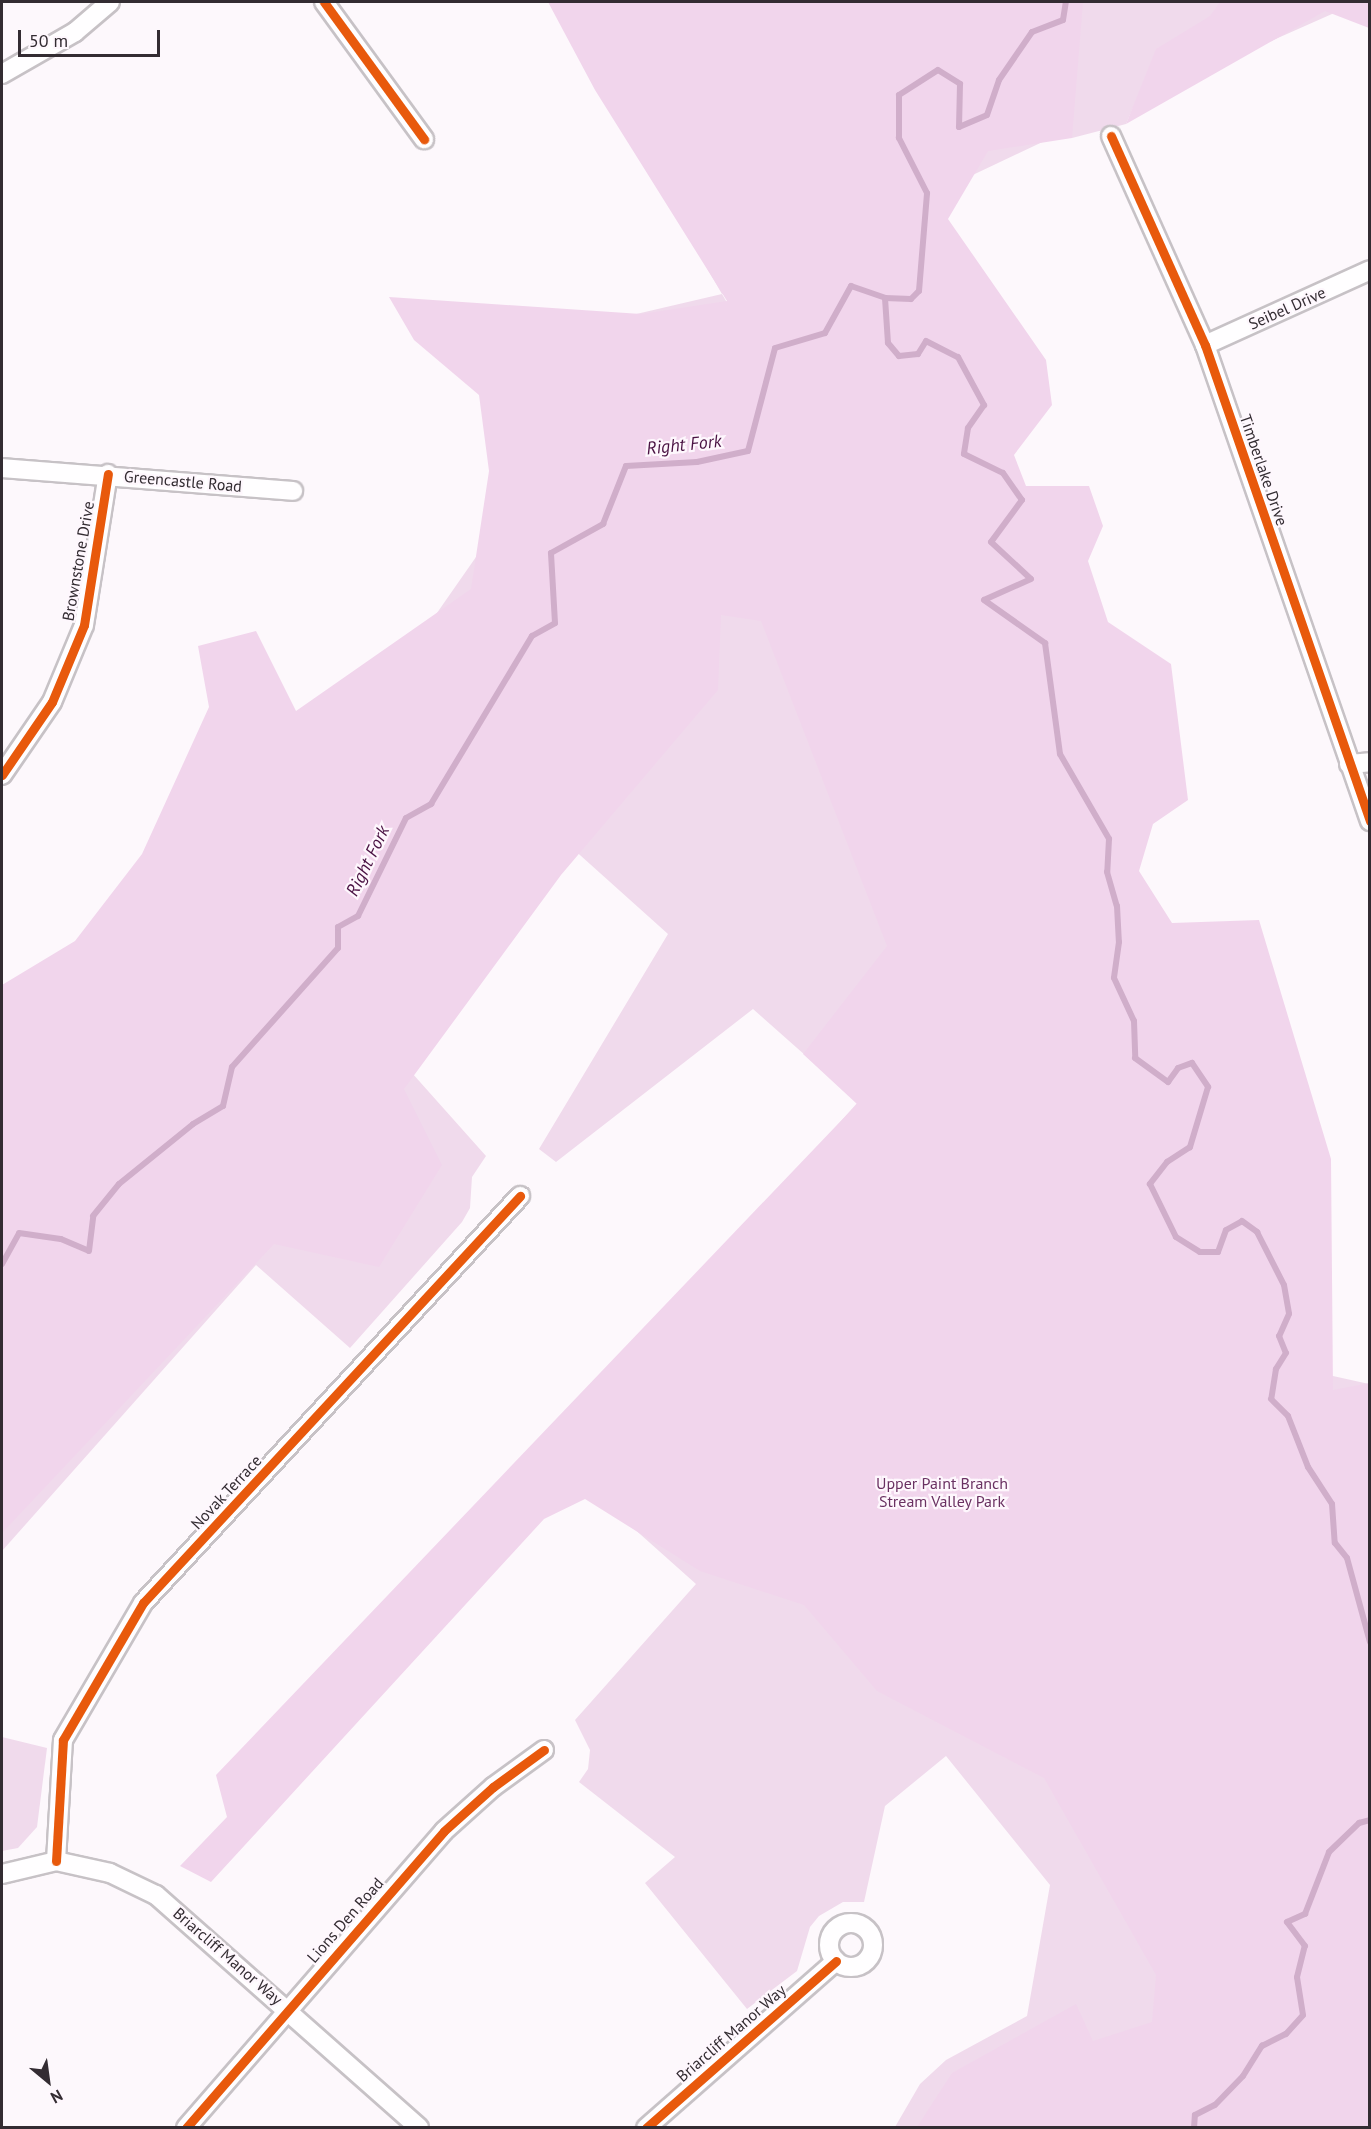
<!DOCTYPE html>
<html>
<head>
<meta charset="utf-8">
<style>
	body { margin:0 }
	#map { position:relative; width:1371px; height:2129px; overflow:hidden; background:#fdf8fc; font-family:"PT Sans",sans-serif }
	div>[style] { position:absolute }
	.green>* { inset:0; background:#f0daec }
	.forest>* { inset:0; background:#f1d5ec }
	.stream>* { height:6px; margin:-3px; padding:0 3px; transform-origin:3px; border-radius:3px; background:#d0aeca }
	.roads { filter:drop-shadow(2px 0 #c7c2c6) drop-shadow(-2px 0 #c7c2c6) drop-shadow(0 2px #c7c2c6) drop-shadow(0 -2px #c7c2c6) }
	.minor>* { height:18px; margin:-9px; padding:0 9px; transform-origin:9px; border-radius:9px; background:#fffeff }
	.minor>.ring { margin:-9px; padding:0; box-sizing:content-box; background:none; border:18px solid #fffeff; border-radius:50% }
	.cycleway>* { height:9px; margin:-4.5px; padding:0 4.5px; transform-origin:4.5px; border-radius:4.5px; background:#e8590c }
	span { translate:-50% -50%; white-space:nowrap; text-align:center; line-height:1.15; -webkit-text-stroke:4.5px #fef7fd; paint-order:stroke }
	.street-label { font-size:16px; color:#332c32 }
	.park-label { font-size:16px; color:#6a3162 }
	.water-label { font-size:18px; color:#4a1243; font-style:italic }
	.frame { position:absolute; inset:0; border:3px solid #332c32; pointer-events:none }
	.north { position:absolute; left:18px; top:2051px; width:60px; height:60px; -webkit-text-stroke:4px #fef7fd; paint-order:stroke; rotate:151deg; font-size:16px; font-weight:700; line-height:24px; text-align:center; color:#332c32 }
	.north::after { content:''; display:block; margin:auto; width:21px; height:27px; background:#332c32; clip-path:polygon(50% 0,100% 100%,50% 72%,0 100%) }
	.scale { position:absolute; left:18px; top:30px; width:142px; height:27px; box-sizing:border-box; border:3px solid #332c32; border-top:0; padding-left:8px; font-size:18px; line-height:21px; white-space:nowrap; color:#332c32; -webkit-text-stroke:4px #fef7fd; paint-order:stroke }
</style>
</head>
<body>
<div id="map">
	<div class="green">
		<div style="clip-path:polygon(552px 2px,1359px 2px,1136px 101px,1126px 124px,1072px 138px,1072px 128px,722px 294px,1060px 876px,1154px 1336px,1369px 1384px,1369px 2127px,895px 2127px,920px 2084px,946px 2060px,1027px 2016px,1050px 1885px,946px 1756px,885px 1806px,864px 1902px,843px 1902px,819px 1916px,810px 1927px,797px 1971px,747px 2009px,645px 1883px,675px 1857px,579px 1782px,588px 1769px,590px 1750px,575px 1720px,696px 1584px,548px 1452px,858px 1102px,753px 1009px,556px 1162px,539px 1149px,668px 934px,571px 847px,412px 1073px,486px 1156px,472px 1177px,470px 1208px,462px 1222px,350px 1348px,256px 1265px,2px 1551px,2px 1167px,123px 1063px,619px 352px,602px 322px,722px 294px)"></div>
		<div style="clip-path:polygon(2px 1737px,47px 1748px,37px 1827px,18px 1848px,2px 1851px)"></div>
	</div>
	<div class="forest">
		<div style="clip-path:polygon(548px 2px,1083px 2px,1072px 138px,988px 151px,948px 219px,1046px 360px,1052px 405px,1014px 455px,1026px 486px,1089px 486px,1103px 526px,1088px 561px,1108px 622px,1171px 664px,1188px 800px,1153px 824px,1139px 871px,1172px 923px,1259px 920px,1331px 1159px,1333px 1390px,1370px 1383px,1369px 2127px,917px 2127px,952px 2073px,1076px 2004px,1093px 2041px,1152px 2022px,1156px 1975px,1044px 1778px,877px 1691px,804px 1605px,700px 1571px,585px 1499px,544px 1519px,211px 1882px,180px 1866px,227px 1817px,216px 1775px,857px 1104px,803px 1054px,887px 946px,761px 621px,721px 615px,718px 690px,561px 875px,404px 1089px,442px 1165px,379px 1267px,274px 1244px,2px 1533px,2px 985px,75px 941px,142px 854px,209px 707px,198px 646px,256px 631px,296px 711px,471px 589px,489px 471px,479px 395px,414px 340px,389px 297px,641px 314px,727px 301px,595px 90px)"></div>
		<div style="clip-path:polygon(1220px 2px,1369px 2px,1369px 28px,1325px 11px,1126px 124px,1156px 49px,1210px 16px)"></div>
	</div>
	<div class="stream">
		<div style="left:885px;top:298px;width:45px;rotate:86.2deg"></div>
		<div style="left:888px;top:343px;width:17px;rotate:50deg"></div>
		<div style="left:899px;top:356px;width:19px;rotate:-6deg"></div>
		<div style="left:918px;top:354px;width:15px;rotate:-58deg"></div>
		<div style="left:926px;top:341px;width:36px;rotate:27deg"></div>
		<div style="left:958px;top:357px;width:55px;rotate:61.6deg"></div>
		<div style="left:984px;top:405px;width:28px;rotate:125deg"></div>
		<div style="left:968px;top:428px;width:26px;rotate:99deg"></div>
		<div style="left:964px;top:454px;width:43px;rotate:26deg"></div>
		<div style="left:1003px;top:473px;width:33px;rotate:55deg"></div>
		<div style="left:1022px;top:500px;width:52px;rotate:126.4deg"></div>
		<div style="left:991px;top:542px;width:54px;rotate:42.8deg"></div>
		<div style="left:1031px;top:579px;width:51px;rotate:155.9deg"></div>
		<div style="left:984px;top:600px;width:75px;rotate:35.2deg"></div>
		<div style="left:1045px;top:643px;width:112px;rotate:82.3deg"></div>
		<div style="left:1060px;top:754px;width:98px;rotate:60deg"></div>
		<div style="left:1109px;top:839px;width:33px;rotate:93deg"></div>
		<div style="left:1107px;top:872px;width:35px;rotate:74deg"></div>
		<div style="left:1117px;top:906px;width:36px;rotate:87deg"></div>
		<div style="left:1119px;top:942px;width:36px;rotate:98deg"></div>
		<div style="left:1114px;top:978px;width:47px;rotate:65.1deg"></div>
		<div style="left:1134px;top:1021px;width:37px;rotate:88deg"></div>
		<div style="left:1135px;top:1058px;width:41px;rotate:36deg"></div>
		<div style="left:1168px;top:1082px;width:17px;rotate:-54deg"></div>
		<div style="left:1178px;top:1068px;width:15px;rotate:-20deg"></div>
		<div style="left:1192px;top:1063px;width:29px;rotate:56deg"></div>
		<div style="left:1208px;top:1087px;width:63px;rotate:106.7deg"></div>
		<div style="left:1190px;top:1147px;width:27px;rotate:147deg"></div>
		<div style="left:1167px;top:1162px;width:28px;rotate:128deg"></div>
		<div style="left:1150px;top:1184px;width:59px;rotate:63.9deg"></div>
		<div style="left:1176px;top:1237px;width:28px;rotate:32deg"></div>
		<div style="left:1200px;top:1252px;width:18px"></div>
		<div style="left:1218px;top:1252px;width:23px;rotate:-70deg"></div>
		<div style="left:1226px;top:1230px;width:18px;rotate:-29deg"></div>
		<div style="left:1242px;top:1221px;width:19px;rotate:36deg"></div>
		<div style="left:1257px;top:1232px;width:59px;rotate:63deg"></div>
		<div style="left:1284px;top:1285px;width:29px;rotate:80deg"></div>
		<div style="left:1289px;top:1314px;width:24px;rotate:114deg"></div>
		<div style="left:1279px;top:1336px;width:18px;rotate:68deg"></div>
		<div style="left:1286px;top:1353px;width:19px;rotate:122deg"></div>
		<div style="left:1276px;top:1369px;width:30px;rotate:99deg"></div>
		<div style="left:1271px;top:1399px;width:24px;rotate:45deg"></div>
		<div style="left:1288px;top:1416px;width:55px;rotate:68.6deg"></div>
		<div style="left:1308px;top:1467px;width:44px;rotate:57deg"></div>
		<div style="left:1332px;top:1504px;width:39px;rotate:86deg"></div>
		<div style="left:1335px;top:1543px;width:19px;rotate:51deg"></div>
		<div style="left:1347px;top:1558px;width:87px;rotate:74.7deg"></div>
		<div style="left:2px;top:1264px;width:35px;rotate:-61deg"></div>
		<div style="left:19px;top:1233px;width:42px;rotate:8.1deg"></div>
		<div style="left:61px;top:1239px;width:30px;rotate:23deg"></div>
		<div style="left:89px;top:1251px;width:35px;rotate:-83deg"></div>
		<div style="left:93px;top:1216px;width:41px;rotate:-50.9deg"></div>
		<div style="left:119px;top:1184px;width:95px;rotate:-39deg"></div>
		<div style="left:193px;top:1124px;width:35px;rotate:-31deg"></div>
		<div style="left:223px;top:1106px;width:40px;rotate:-77deg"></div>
		<div style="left:232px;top:1067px;width:159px;rotate:-48.3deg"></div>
		<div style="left:338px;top:948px;width:21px;rotate:-90deg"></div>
		<div style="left:338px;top:927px;width:23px;rotate:-29deg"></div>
		<div style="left:358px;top:916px;width:109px;rotate:-63.9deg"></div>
		<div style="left:406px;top:818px;width:29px;rotate:-29deg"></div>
		<div style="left:431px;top:804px;width:196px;rotate:-59deg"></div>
		<div style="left:532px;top:636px;width:26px;rotate:-29deg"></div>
		<div style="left:555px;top:623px;width:70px;rotate:-93.3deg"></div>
		<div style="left:551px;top:553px;width:60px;rotate:-29.1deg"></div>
		<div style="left:603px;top:524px;width:62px;rotate:-68.4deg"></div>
		<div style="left:626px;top:466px;width:71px;rotate:-3.2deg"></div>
		<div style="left:697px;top:462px;width:52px;rotate:-12.2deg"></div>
		<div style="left:748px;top:451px;width:106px;rotate:-75.3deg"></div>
		<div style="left:775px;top:348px;width:52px;rotate:-16.7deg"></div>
		<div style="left:825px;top:333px;width:54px;rotate:-61deg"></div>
		<div style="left:851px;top:286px;width:36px;rotate:19deg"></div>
		<div style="left:885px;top:298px;width:26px;rotate:2deg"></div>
		<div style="left:911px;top:299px;width:11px;rotate:-45deg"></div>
		<div style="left:919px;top:291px;width:98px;rotate:-85.3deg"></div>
		<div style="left:927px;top:193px;width:62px;rotate:-117deg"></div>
		<div style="left:899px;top:138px;width:43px;rotate:-90deg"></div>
		<div style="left:899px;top:95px;width:46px;rotate:-32.7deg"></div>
		<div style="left:938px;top:70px;width:26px;rotate:32deg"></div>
		<div style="left:960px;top:84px;width:43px;rotate:91.3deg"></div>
		<div style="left:959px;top:127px;width:30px;rotate:-23deg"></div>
		<div style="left:987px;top:115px;width:37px;rotate:-71deg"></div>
		<div style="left:999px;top:80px;width:58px;rotate:-55.5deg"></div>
		<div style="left:1032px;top:32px;width:33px;rotate:-21deg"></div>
		<div style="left:1063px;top:20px;width:18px;rotate:-81deg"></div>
		<div style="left:1194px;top:2128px;width:13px;rotate:-86deg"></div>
		<div style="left:1195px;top:2115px;width:22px;rotate:-27deg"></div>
		<div style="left:1215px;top:2105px;width:40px;rotate:-46deg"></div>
		<div style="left:1243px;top:2076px;width:36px;rotate:-58deg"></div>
		<div style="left:1262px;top:2046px;width:27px;rotate:-27deg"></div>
		<div style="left:1286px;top:2034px;width:25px;rotate:-48deg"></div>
		<div style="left:1303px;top:2015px;width:38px;rotate:-99deg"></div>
		<div style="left:1297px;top:1977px;width:32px;rotate:-76deg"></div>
		<div style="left:1305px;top:1946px;width:30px;rotate:-127deg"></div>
		<div style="left:1287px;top:1922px;width:20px;rotate:-24deg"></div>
		<div style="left:1305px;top:1914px;width:66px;rotate:-68.8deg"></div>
		<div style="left:1329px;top:1852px;width:42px;rotate:-44deg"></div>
		<div style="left:1359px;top:1823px;width:11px;rotate:-15deg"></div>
	</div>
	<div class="roads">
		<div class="minor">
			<div style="left:324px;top:2px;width:170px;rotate:53.9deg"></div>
			<div style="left:2px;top:74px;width:84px;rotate:-29.9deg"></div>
			<div style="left:75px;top:32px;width:46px;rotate:-40.6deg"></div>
			<div style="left:1111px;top:136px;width:229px;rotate:65.8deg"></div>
			<div style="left:1205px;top:345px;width:504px;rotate:70.88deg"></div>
			<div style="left:1205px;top:345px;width:181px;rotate:-24.4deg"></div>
			<div style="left:2px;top:468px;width:292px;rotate:4.5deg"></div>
			<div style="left:1349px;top:764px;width:21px;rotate:-5deg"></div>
			<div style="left:2px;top:775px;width:88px;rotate:-55.6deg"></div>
			<div style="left:52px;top:702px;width:83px;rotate:-67.4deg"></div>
			<div style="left:84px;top:625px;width:153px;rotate:-81deg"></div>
			<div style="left:56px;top:1861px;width:121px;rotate:-86.7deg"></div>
			<div style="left:63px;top:1740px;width:159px;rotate:-59.7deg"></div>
			<div style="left:143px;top:1603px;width:555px;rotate:-47.19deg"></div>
			<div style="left:2px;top:1874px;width:56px;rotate:-13.5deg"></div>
			<div style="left:56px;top:1861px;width:55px;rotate:12.5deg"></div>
			<div style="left:110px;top:1873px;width:51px;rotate:25.6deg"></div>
			<div style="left:156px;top:1895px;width:351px;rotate:41.5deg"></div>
			<div class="ring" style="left:829px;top:1923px;width:26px;height:26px"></div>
			<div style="left:186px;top:2128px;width:393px;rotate:-49deg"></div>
			<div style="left:444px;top:1831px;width:66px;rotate:-41.9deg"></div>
			<div style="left:493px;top:1787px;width:63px;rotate:-36deg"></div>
			<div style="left:646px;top:2128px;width:253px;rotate:-41.3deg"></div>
		</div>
	</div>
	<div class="cycleway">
		<div style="left:324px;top:2px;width:170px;rotate:53.9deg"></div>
		<div style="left:1111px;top:136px;width:229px;rotate:65.8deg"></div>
		<div style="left:1205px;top:345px;width:504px;rotate:70.88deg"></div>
		<div style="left:2px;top:775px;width:88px;rotate:-55.6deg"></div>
		<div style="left:52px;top:702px;width:83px;rotate:-67.4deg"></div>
		<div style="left:84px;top:625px;width:153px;rotate:-81deg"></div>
		<div style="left:56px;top:1861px;width:121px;rotate:-86.7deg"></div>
		<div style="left:63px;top:1740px;width:159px;rotate:-59.7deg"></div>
		<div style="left:143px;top:1603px;width:555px;rotate:-47.19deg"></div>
		<div style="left:186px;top:2128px;width:393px;rotate:-49deg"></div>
		<div style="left:444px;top:1831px;width:66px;rotate:-41.9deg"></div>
		<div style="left:493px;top:1787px;width:63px;rotate:-36deg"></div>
		<div style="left:646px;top:2128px;width:253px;rotate:-41.3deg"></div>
	</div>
	<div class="street-label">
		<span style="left:1287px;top:308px;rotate:-24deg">Seibel Drive</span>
		<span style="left:1264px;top:470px;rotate:71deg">Timberlake Drive</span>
		<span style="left:183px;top:481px;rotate:5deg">Greencastle Road</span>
		<span style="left:78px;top:561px;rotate:-80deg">Brownstone Drive</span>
		<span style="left:226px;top:1492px;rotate:-47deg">Novak Terrace</span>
		<span style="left:345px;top:1920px;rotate:-49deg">Lions Den Road</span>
		<span style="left:228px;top:1956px;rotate:41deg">Briarcliff Manor Way</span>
		<span style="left:731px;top:2033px;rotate:-41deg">Briarcliff Manor Way</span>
	</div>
	<div class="park-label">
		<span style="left:942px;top:1492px">Upper Paint Branch<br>Stream Valley Park</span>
	</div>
	<div class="water-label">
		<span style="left:684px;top:445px;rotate:-6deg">Right Fork</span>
		<span style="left:368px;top:861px;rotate:-64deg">Right Fork</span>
	</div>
	<div class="frame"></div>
	<div class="north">N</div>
	<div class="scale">50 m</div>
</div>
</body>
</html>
